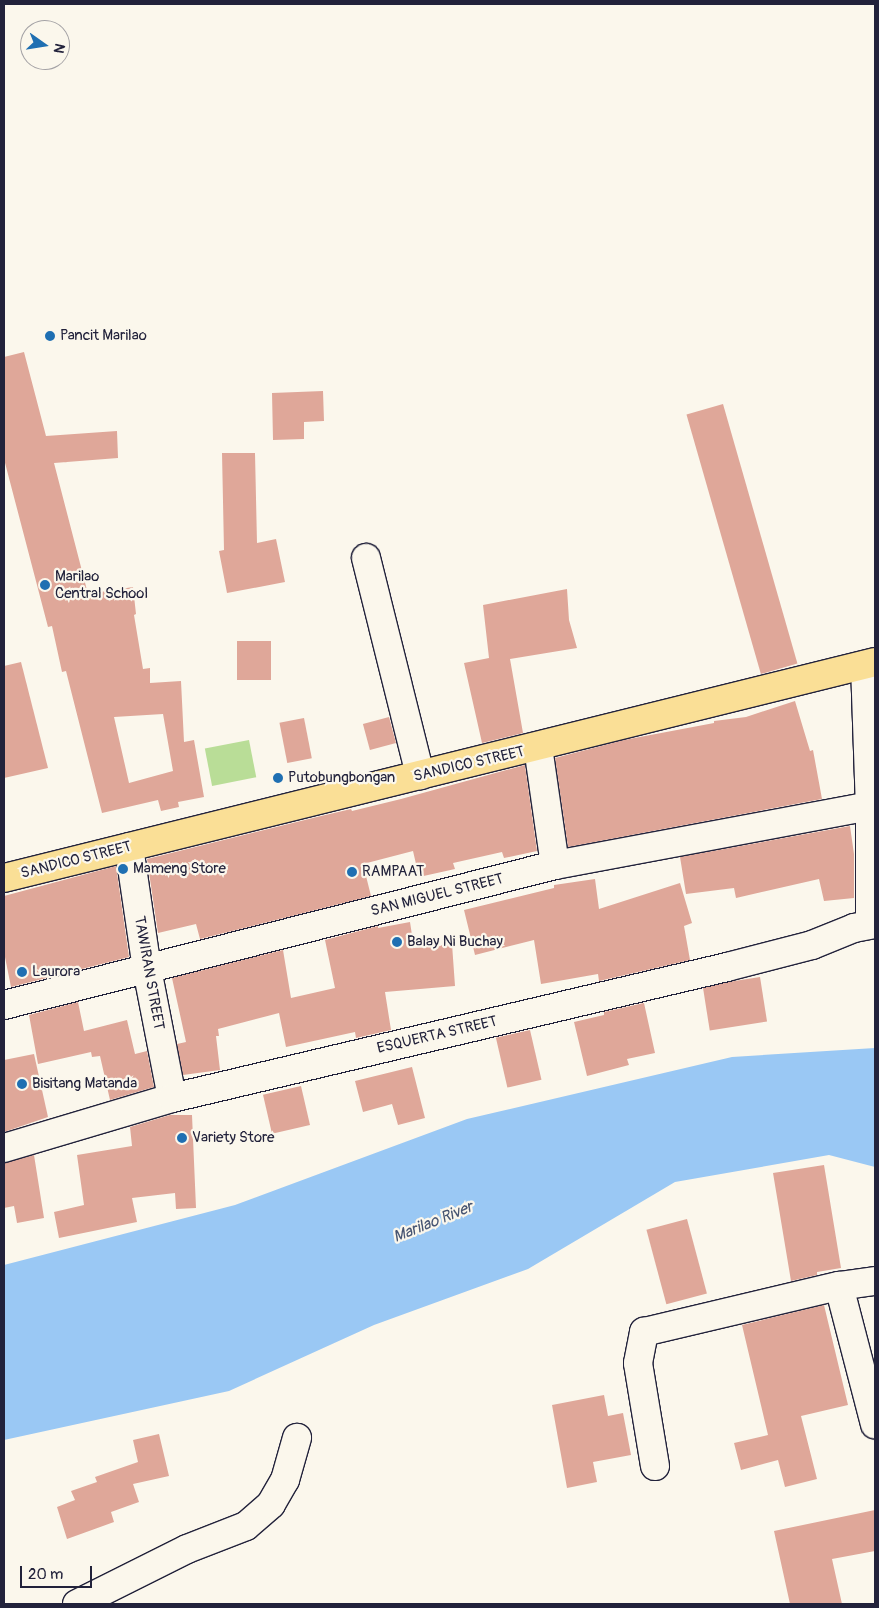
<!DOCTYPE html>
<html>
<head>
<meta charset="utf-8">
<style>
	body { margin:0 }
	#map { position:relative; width:879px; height:1608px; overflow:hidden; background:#fbf7ec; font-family:Pangolin,sans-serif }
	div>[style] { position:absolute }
	.green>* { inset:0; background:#b9dd97; transform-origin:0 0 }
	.water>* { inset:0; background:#9ac8f4 }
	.building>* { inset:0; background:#dfa799; transform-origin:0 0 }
	.roads { filter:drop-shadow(1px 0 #22223b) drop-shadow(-1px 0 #22223b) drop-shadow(0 1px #22223b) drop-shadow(0 -1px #22223b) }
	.minor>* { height:28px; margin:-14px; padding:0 14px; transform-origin:14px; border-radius:14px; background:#fbf7ec }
	.major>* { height:28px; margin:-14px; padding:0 14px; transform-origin:14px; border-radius:14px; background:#fadf96 }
	.dots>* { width:14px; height:14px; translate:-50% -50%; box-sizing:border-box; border:2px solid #fbf7ec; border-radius:50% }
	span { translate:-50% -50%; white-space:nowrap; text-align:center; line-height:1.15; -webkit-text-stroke:4.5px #fbf7ec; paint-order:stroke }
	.poi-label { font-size:15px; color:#22223b }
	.left { translate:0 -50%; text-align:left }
	.street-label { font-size:15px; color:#22223b }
	.water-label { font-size:16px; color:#465472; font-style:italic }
	.frame { position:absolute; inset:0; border:5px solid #22223b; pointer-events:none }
	.north { position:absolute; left:20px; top:20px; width:50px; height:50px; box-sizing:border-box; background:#fbf7ec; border:1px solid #a4a2a5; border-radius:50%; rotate:103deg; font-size:14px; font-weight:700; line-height:20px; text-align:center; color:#22223b }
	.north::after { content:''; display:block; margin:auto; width:18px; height:22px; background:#1f6fb2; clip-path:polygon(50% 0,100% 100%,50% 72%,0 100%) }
	.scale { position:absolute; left:20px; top:1566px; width:72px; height:22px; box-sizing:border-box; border:2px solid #22223b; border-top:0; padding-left:6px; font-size:15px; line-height:18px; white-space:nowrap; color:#22223b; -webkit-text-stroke:4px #fbf7ec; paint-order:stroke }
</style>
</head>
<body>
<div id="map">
	<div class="green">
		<div style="left:249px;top:740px;width:38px;height:45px;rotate:79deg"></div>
	</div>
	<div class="water">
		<div style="clip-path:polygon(875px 1048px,875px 1167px,829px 1155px,675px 1182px,528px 1269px,374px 1325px,229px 1391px,4px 1440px,4px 1265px,235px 1205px,467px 1119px,732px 1057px)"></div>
	</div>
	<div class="building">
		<div style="clip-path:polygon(evenodd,24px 352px,46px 436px,117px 431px,118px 458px,54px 463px,88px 594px,133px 587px,136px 614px,134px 615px,143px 669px,150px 668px,150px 683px,181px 681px,184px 742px,194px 740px,204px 797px,178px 802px,179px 807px,161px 811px,158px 800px,102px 813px,66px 671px,62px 672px,52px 626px,48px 627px,4px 459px,4px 357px,24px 352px,163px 714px,173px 771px,129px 783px,114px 717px,163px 714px)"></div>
		<div style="clip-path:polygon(323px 391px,324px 421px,304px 422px,304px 439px,273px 440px,272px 393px)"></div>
		<div style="left:723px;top:404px;width:270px;height:38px;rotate:74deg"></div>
		<div style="clip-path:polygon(222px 453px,255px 453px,257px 543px,276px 539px,285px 582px,227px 593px,219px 551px,224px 550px)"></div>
		<div style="clip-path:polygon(567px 589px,569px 620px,577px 648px,510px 659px,523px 733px,482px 743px,464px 663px,489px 658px,483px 605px)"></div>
		<div style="left:237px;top:641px;width:34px;height:39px"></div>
		<div style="clip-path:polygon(21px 662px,48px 768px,4px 778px,4px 666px)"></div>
		<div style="clip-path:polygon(795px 701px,810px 751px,813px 750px,822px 799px,568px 847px,555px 758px,624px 740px,714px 723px,714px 721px,746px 717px)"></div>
		<div style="left:389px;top:717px;width:27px;height:27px;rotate:75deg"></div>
		<div style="left:304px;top:718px;width:41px;height:25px;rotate:79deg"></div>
		<div style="clip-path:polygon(525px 765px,537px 851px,504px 858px,502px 852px,453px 863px,455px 869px,419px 877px,413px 851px,363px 864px,371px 896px,200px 939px,196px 924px,158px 933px,147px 859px,317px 817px,351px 809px,352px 811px,401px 799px)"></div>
		<div style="clip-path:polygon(850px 826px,854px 854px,854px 898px,824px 901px,819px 879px,736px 898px,734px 888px,686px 894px,680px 857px)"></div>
		<div style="clip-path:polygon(116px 866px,129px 957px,11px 987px,4px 952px,4px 896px)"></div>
		<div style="clip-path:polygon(595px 879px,599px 909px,680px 883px,692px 923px,684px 926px,690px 960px,599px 981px,598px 974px,541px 984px,534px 940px,475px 955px,464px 910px,554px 888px,554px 885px)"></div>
		<div style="clip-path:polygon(410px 922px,414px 948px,452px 944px,455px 986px,385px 992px,391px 1030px,356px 1038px,355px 1032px,286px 1047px,279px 1013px,218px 1029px,219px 1036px,216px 1036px,220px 1070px,183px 1075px,177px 1044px,186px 1042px,172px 978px,283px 950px,291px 998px,335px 988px,325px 940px,378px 926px,378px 928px)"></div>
		<div style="left:760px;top:977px;width:45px;height:58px;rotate:81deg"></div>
		<div style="clip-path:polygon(78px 1002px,84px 1031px,127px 1020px,135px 1054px,147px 1051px,154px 1087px,110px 1100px,100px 1056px,92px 1057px,91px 1052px,38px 1064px,29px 1015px)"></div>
		<div style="clip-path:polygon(644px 1003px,655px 1053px,627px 1059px,629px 1065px,587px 1076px,574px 1022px,604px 1015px,604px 1012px)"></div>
		<div style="left:530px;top:1030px;width:51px;height:35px;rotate:77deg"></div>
		<div style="clip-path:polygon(34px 1054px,48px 1117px,4px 1132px,4px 1060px)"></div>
		<div style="clip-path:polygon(412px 1067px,425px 1118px,398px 1125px,392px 1104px,363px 1112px,355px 1081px)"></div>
		<div style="left:301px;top:1086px;width:40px;height:39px;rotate:77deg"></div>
		<div style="clip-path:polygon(170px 1115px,192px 1115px,196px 1208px,176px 1209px,175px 1193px,132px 1198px,137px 1222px,59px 1238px,54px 1212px,84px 1205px,77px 1155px,132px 1146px,130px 1127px)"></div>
		<div style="clip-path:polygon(34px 1155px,44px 1218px,17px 1223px,14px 1206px,4px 1208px,4px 1163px)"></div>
		<div style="clip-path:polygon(824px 1165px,841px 1268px,817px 1272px,817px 1275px,791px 1281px,773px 1173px)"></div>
		<div style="left:687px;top:1219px;width:77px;height:42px;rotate:75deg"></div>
		<div style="clip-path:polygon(824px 1305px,848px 1405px,801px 1416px,817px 1479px,785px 1487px,778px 1460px,741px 1470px,734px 1443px,768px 1435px,742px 1325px)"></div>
		<div style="clip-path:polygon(604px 1395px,608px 1416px,623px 1413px,631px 1455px,593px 1462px,597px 1482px,567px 1488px,552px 1405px)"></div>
		<div style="clip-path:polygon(159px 1434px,169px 1476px,133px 1484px,139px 1502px,111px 1512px,114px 1522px,67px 1539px,57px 1507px,75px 1500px,71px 1491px,97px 1482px,95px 1477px,138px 1462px,133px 1440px)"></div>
		<div style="clip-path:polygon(875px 1510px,875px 1551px,832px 1559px,842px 1604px,790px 1604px,774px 1531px)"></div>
	</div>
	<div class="roads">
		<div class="minor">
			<div style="left:366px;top:558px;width:224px;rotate:76deg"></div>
			<div style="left:865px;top:665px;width:141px;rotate:88deg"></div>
			<div style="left:870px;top:806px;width:118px;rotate:90deg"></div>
			<div style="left:538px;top:747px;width:119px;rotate:81.8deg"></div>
			<div style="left:129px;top:847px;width:123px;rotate:81.6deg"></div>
			<div style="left:147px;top:969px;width:131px;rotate:79deg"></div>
			<div style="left:4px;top:1005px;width:569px;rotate:-14.26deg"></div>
			<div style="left:555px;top:865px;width:326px;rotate:-10.6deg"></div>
			<div style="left:4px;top:1148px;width:175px;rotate:-16.6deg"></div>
			<div style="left:172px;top:1098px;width:570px;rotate:-13.28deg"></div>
			<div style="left:727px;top:967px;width:88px;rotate:-14.5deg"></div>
			<div style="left:812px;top:945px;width:45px;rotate:-22deg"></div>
			<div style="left:854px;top:928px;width:21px;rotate:-11deg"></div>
			<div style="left:839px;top:1286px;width:143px;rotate:75.4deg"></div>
			<div style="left:655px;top:1466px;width:104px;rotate:-99.4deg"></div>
			<div style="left:638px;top:1363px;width:32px;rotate:-79deg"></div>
			<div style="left:644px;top:1332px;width:200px;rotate:-13.3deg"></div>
			<div style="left:839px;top:1286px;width:36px;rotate:-8deg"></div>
			<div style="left:77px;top:1604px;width:123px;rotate:-26.6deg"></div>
			<div style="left:187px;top:1549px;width:63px;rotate:-21.3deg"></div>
			<div style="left:246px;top:1526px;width:33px;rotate:-41deg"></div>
			<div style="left:271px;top:1504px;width:28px;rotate:-60deg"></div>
			<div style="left:285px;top:1480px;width:44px;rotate:-74.1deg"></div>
		</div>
		<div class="major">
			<div style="left:4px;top:878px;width:897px;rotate:-13.93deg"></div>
		</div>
	</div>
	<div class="dots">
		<div style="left:50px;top:336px;background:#1f6fb2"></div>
		<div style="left:45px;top:585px;background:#1f6fb2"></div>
		<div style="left:278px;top:778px;background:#1f6fb2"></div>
		<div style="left:123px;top:869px;background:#1f6fb2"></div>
		<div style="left:352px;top:872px;background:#1f6fb2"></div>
		<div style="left:397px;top:942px;background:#1f6fb2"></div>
		<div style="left:22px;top:972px;background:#1f6fb2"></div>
		<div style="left:22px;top:1084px;background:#1f6fb2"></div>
		<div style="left:182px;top:1138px;background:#1f6fb2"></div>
	</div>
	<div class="poi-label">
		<span class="left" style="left:60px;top:336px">Pancit Marilao</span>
		<span class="left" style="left:55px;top:585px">Marilao<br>Central School</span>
		<span class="left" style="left:288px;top:778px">Putobungbongan</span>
		<span class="left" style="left:133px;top:869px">Mameng Store</span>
		<span class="left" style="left:362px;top:872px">RAMPAAT</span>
		<span class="left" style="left:407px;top:942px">Balay Ni Buchay</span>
		<span class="left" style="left:32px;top:972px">Laurora</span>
		<span class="left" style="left:32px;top:1084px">Bisitang Matanda</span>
		<span class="left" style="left:192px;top:1138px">Variety Store</span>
	</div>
	<div class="street-label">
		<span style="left:469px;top:764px;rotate:-13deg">SANDICO STREET</span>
		<span style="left:76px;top:860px;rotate:-14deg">SANDICO STREET</span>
		<span style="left:437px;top:895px;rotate:-14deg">SAN MIGUEL STREET</span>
		<span style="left:149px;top:973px;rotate:80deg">TAWIRAN STREET</span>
		<span style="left:437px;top:1035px;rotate:-13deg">ESQUERTA STREET</span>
	</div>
	<div class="water-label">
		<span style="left:433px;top:1222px;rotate:-22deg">Marilao River</span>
	</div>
	<div class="frame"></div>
	<div class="north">N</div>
	<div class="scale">20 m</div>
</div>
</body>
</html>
